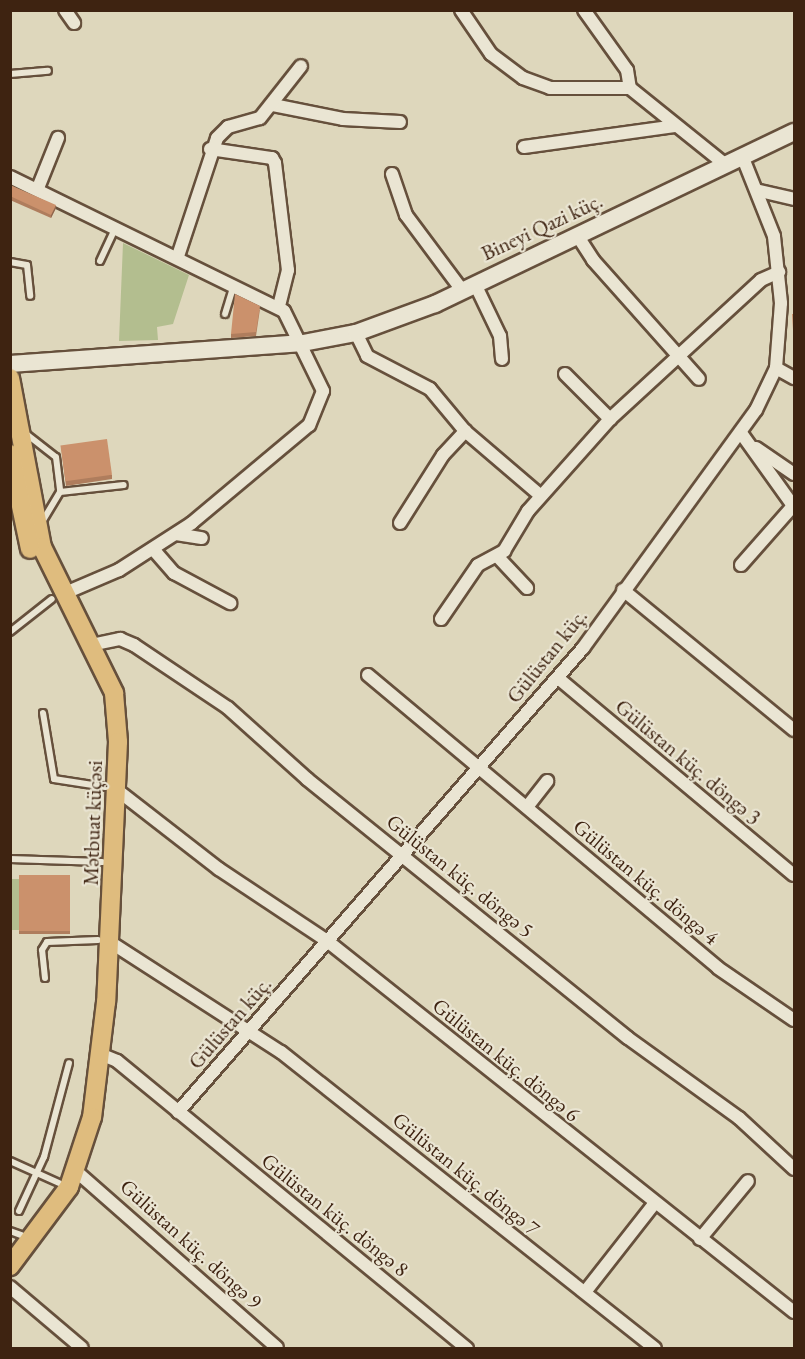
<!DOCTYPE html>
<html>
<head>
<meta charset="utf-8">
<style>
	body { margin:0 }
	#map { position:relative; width:805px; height:1359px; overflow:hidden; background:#ded7bc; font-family:"EB Garamond",serif }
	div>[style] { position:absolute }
	.green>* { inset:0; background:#b3be8f; transform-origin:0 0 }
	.roads { filter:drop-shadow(2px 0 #66503c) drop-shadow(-2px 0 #66503c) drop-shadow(0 2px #66503c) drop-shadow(0 -2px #66503c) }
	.lane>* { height:6px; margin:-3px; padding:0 3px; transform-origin:3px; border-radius:3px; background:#eae5d3 }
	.street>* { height:12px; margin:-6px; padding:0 6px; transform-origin:6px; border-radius:6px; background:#eae5d3 }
	.secondary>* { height:16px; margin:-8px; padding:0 8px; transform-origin:8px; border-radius:8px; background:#eae5d3 }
	.primary>* { height:18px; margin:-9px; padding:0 9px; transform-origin:9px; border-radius:9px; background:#dfbc7e }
	.wall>* { inset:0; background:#af7d5d; transform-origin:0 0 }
	.shaded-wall>* { inset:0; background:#8e664c }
	.building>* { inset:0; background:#cb916c; transform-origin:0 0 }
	span { translate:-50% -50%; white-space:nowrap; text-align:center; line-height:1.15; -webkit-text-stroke:4.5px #eae5d3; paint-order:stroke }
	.street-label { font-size:21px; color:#3e2311 }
	.frame { position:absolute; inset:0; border:12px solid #3e2311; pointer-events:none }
</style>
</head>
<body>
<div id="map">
	<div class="green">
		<div style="clip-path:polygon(123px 243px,189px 275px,173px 324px,157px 327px,158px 340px,119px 341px)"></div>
		<div style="left:10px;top:879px;width:9px;height:51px"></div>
	</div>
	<div class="roads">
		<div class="lane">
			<div style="left:10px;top:74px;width:38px;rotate:-5deg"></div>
			<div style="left:100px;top:261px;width:38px;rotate:-65deg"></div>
			<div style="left:10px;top:262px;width:17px;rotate:10deg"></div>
			<div style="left:27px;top:265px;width:31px;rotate:84deg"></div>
			<div style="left:225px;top:314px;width:28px;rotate:-73deg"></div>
			<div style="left:25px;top:433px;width:39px;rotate:38deg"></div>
			<div style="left:56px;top:457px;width:35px;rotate:83deg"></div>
			<div style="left:60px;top:492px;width:35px;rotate:121deg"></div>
			<div style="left:60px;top:492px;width:64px;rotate:-6.2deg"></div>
			<div style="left:10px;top:632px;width:53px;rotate:-38.2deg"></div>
			<div style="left:43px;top:713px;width:67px;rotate:80.5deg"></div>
			<div style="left:54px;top:779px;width:52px;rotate:8.9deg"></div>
			<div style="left:10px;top:859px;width:92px;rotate:1.9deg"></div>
			<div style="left:45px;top:978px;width:28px;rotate:-96deg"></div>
			<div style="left:42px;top:950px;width:9px;rotate:-58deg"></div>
			<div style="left:47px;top:942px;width:51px;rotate:-2.2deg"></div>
			<div style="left:10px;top:1161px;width:54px;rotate:24.2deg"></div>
			<div style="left:19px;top:1211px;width:60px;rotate:-65.2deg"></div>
			<div style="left:44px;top:1157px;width:97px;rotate:-75.1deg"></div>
			<div style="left:10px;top:1231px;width:12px;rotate:20deg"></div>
		</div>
		<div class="street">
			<div style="left:65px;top:10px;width:16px;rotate:55deg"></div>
			<div style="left:461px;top:10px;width:53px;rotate:55.7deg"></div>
			<div style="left:491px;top:54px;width:40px;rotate:37deg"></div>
			<div style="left:523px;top:78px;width:29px;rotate:20deg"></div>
			<div style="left:550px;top:88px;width:80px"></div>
			<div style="left:630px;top:88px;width:124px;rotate:38.8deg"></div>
			<div style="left:584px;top:10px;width:74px;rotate:54.4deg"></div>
			<div style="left:627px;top:70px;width:18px;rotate:81deg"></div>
			<div style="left:273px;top:105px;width:71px;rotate:11.3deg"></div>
			<div style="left:343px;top:119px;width:57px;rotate:3deg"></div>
			<div style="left:524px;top:147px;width:152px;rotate:-7.9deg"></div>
			<div style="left:210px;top:149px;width:63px;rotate:8.3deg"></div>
			<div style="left:272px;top:158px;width:6px;rotate:59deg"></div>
			<div style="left:275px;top:163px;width:108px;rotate:83.1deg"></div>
			<div style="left:288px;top:270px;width:38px;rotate:104deg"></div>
			<div style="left:392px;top:174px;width:43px;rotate:71.1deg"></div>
			<div style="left:406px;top:215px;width:94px;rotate:53.3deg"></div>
			<div style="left:10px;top:177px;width:305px;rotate:26.1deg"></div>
			<div style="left:284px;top:311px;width:89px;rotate:64deg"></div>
			<div style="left:323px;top:391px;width:37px;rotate:112deg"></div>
			<div style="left:309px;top:425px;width:153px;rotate:140.1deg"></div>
			<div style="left:192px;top:523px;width:87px;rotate:147.2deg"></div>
			<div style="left:119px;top:570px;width:61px;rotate:156.8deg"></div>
			<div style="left:38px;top:188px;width:54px;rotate:-68.2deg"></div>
			<div style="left:760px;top:191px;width:35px;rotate:13deg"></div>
			<div style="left:577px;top:235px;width:30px;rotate:57deg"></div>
			<div style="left:593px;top:260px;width:159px;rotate:48.3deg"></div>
			<div style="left:178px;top:256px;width:124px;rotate:-71.7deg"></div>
			<div style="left:217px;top:138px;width:16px;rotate:-45deg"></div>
			<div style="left:228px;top:127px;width:33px;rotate:-16deg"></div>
			<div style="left:260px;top:118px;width:66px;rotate:-51.7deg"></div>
			<div style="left:475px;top:284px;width:58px;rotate:64.3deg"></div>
			<div style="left:500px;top:336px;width:23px;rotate:85deg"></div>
			<div style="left:356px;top:333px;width:25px;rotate:64deg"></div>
			<div style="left:367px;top:356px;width:71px;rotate:27.6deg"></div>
			<div style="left:430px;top:389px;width:55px;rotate:50.2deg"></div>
			<div style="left:465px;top:431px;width:100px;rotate:40.5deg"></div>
			<div style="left:776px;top:368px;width:21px;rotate:29deg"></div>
			<div style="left:565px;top:374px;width:64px;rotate:45deg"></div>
			<div style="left:741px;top:433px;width:91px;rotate:54.4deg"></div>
			<div style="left:756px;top:448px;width:46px;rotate:34.4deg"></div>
			<div style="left:400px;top:523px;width:80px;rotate:-57.7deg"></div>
			<div style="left:443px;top:455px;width:33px;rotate:-47deg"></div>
			<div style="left:176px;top:534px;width:26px;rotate:9deg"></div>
			<div style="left:153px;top:549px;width:32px;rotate:49deg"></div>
			<div style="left:174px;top:573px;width:64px;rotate:28.2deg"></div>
			<div style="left:497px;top:556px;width:44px;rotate:46.8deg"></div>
			<div style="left:741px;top:565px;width:79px;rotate:-48.6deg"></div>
			<div style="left:623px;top:590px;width:221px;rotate:39.3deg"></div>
			<div style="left:441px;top:619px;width:65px;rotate:-55.6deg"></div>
			<div style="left:478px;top:565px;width:30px;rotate:-28deg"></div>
			<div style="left:504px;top:551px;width:47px;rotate:-59deg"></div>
			<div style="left:528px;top:511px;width:123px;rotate:-48.3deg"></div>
			<div style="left:610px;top:419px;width:205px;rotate:-42.6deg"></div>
			<div style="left:761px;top:280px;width:20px;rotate:-24deg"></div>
			<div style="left:91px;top:645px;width:30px;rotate:-12deg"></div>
			<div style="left:120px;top:639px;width:15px;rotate:23deg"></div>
			<div style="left:134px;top:645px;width:113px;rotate:33.8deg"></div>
			<div style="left:228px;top:708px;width:106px;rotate:41.9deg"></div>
			<div style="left:307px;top:779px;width:412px;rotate:38.9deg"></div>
			<div style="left:628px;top:1038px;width:137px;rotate:35.8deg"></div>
			<div style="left:739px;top:1118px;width:75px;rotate:42.8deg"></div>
			<div style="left:368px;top:675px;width:456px;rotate:39.9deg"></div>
			<div style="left:718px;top:968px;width:92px;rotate:34.4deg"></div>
			<div style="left:558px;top:678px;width:307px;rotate:39.9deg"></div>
			<div style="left:117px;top:790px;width:129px;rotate:37.8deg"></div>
			<div style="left:219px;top:869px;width:128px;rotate:33.6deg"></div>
			<div style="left:326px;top:940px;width:598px;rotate:38.48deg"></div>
			<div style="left:527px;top:807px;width:33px;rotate:-52deg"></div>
			<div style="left:110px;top:942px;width:203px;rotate:32.8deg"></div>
			<div style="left:281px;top:1052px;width:477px;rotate:38.4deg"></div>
			<div style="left:100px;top:1054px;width:18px;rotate:22deg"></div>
			<div style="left:117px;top:1061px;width:453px;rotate:39.4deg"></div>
			<div style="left:178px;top:1112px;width:616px;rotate:-48.88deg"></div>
			<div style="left:583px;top:648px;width:294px;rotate:-54deg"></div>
			<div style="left:756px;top:410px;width:47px;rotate:-64.5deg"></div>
			<div style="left:776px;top:368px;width:65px;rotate:-85.6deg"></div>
			<div style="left:781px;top:303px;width:67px;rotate:-96deg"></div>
			<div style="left:774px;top:236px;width:84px;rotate:-111.7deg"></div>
			<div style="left:77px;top:1172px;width:266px;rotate:41.3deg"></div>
			<div style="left:700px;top:1239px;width:75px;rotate:-50.4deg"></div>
			<div style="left:10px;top:1287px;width:94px;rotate:40.3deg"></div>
			<div style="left:585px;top:1292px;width:112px;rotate:-51.9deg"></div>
		</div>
		<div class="secondary">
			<div style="left:10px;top:364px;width:294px;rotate:-4.1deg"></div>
			<div style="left:303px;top:343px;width:54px;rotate:-10.7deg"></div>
			<div style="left:356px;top:333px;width:84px;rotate:-20.2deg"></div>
			<div style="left:435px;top:304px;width:398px;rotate:-25.6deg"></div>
		</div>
		<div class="primary">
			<div style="left:10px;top:378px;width:172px;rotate:79.3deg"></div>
			<div style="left:42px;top:547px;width:163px;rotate:63.7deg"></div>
			<div style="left:114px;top:693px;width:49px;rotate:85.3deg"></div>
			<div style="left:118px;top:742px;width:260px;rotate:92.6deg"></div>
			<div style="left:106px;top:1002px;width:116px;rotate:96.9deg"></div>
			<div style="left:92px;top:1117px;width:74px;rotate:108.2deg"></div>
			<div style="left:69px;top:1187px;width:99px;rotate:126.8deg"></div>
			<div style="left:10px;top:454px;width:97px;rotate:78.1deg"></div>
		</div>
	</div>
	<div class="wall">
		<div style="clip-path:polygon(10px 185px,56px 208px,51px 218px,10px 200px)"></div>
		<div style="clip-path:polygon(260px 309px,256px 336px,231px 338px,231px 334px)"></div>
		<div style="clip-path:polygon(61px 446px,112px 475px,112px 479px,66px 486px)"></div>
		<div style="left:70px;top:875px;width:59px;height:51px;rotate:90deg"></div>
	</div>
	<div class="shaded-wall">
		<div style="clip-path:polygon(56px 205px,56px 208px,51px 218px,51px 215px)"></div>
	</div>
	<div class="building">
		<div style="clip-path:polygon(10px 185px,56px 205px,51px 215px,10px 196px)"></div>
		<div style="clip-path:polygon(235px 294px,260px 306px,256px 332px,231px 334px)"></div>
		<div style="clip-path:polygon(792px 314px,795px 314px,795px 363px)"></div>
		<div style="left:107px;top:439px;width:36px;height:47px;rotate:82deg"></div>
		<div style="left:70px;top:875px;width:56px;height:51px;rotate:90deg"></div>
	</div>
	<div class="street-label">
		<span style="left:542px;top:227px;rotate:-25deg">Bineyi Qazi küç.</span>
		<span style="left:547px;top:656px;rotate:-51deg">Gülüstan küç.</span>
		<span style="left:688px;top:762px;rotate:40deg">Gülüstan küç. döngə 3</span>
		<span style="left:93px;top:823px;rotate:-88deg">Mətbuat küçəsi</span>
		<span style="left:460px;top:876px;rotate:39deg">Gülüstan küç. döngə 5</span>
		<span style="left:646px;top:882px;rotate:40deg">Gülüstan küç. döngə 4</span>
		<span style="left:230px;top:1023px;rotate:-49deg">Gülüstan küç.</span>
		<span style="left:506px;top:1060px;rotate:39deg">Gülüstan küç. döngə 6</span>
		<span style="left:466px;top:1174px;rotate:39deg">Gülüstan küç. döngə 7</span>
		<span style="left:335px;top:1215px;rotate:39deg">Gülüstan küç. döngə 8</span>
		<span style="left:191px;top:1244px;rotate:42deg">Gülüstan küç. döngə 9</span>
	</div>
	<div class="frame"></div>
</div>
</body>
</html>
